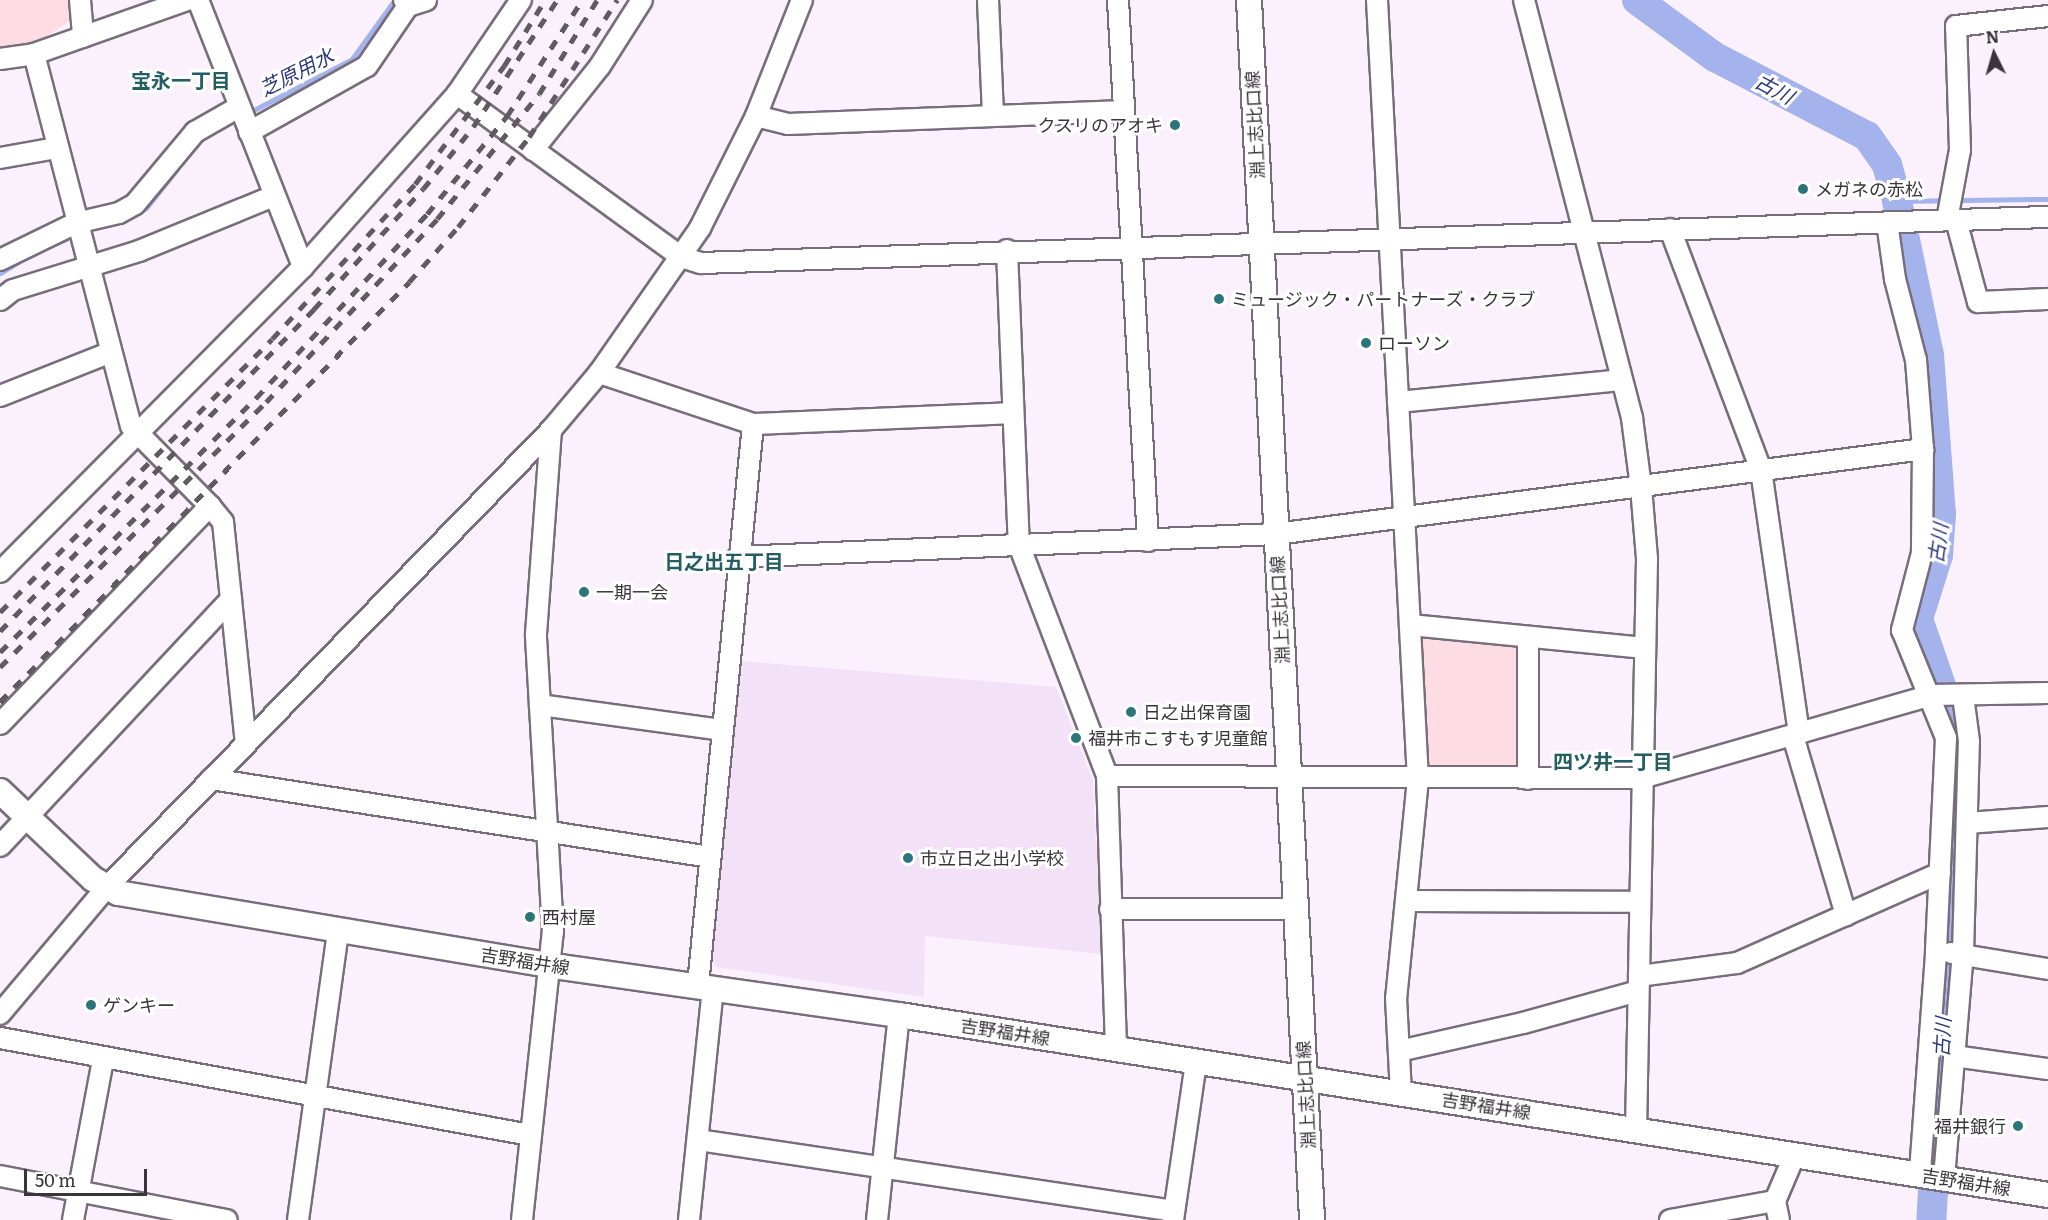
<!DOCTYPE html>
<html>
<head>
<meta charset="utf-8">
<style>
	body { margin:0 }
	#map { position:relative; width:2048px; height:1220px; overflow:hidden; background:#fbf1fd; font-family:Literata,"Noto Sans JP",serif }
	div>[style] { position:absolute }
	.built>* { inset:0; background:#f2e1f7 }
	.green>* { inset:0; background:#fddce3 }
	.stream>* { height:5px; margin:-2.5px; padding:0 2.5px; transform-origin:2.5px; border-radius:2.5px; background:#a4b3eb }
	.river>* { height:30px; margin:-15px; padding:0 15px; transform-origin:15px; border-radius:15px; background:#a4b3eb }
	.roads { filter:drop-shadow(2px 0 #786d7b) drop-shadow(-2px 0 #786d7b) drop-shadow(0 2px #786d7b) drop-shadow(0 -2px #786d7b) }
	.minor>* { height:20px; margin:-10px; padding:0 10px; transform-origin:10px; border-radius:10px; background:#fff }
	.major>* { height:24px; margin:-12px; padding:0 12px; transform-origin:12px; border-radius:12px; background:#fff }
	.rail>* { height:4.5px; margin-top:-2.25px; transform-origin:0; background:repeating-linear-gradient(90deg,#605a61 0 10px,transparent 0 20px) }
	.dots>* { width:16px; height:16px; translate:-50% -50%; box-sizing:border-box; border:3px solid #fff; border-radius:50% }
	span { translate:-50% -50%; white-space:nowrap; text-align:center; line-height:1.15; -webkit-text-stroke:6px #fff; paint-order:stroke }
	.poi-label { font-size:18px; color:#3a353b }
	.right { translate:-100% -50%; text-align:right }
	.left { translate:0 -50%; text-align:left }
	.street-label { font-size:18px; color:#3a353b }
	.water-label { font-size:20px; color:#2d397a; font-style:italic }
	.neighbourhood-label { font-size:20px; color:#245e63; font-weight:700 }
	.north { position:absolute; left:1964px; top:24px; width:60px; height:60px; -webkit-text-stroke:4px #fff; paint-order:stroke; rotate:355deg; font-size:16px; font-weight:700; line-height:24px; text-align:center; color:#3a353b }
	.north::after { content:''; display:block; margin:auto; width:21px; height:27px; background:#3a353b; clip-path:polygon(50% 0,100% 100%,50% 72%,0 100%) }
	.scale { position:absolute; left:24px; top:1169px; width:123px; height:27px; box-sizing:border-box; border:3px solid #3a353b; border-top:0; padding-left:8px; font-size:18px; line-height:21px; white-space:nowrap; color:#3a353b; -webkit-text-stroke:4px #fff; paint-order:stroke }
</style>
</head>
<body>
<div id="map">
	<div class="built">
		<div style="clip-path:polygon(741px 661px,1056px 687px,1093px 781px,1102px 954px,925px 936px,924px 997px,717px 967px,709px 958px)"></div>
	</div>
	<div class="green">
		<div style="clip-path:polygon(0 0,71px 0,72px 19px,33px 46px,0 49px)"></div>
		<div style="clip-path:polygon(1410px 625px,1528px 637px,1528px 779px,1418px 779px)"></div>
	</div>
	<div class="stream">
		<div style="left:248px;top:113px;width:117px;rotate:-27.4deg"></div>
		<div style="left:352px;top:59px;width:70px;rotate:-54.3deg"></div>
		<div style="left:219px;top:129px;width:24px;rotate:-30deg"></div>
		<div style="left:1897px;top:201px;width:151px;rotate:-0.8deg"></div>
		<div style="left:124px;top:220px;width:25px;rotate:-29deg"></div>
		<div style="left:146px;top:208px;width:50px;rotate:-51.5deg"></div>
		<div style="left:54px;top:244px;width:13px;rotate:-23deg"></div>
		<div style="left:0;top:273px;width:21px;rotate:-31deg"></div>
	</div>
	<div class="river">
		<div style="left:1637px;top:0;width:97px;rotate:36.2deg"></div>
		<div style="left:1715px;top:57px;width:171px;rotate:27.5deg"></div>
		<div style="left:1867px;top:136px;width:35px;rotate:55deg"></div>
		<div style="left:1887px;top:165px;width:37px;rotate:74deg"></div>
		<div style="left:1897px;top:201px;width:157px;rotate:78.3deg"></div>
		<div style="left:1929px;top:355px;width:159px;rotate:85.7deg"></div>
		<div style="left:1941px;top:514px;width:41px;rotate:94.2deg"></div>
		<div style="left:1938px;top:555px;width:67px;rotate:107.4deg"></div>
		<div style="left:1918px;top:619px;width:120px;rotate:71deg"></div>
		<div style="left:1957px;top:732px;width:489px;rotate:93deg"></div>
	</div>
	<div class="roads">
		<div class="minor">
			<div style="left:80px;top:0;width:37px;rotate:85deg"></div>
			<div style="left:198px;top:0;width:287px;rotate:68.5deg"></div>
			<div style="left:404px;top:0;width:7px;rotate:56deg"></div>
			<div style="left:408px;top:6px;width:19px;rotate:-18deg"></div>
			<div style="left:988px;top:0;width:116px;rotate:87.5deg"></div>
			<div style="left:1118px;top:0;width:542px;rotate:86.83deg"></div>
			<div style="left:1377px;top:0;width:780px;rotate:86.99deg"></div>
			<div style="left:1418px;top:779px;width:220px;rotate:95.7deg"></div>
			<div style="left:1396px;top:998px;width:95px;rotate:87deg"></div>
			<div style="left:1524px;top:0;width:432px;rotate:75.5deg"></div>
			<div style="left:1632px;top:418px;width:70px;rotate:82.6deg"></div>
			<div style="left:1641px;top:487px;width:72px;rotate:85.2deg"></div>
			<div style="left:1647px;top:559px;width:571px;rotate:91.1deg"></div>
			<div style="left:34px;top:54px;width:384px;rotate:75.4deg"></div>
			<div style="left:131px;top:426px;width:112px;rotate:45.4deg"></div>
			<div style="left:0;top:59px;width:34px;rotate:-8deg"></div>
			<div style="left:34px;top:54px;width:162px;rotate:-19.4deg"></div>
			<div style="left:457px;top:94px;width:277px;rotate:36deg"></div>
			<div style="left:681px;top:257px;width:21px;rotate:17deg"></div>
			<div style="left:701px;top:263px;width:1348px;rotate:-1.96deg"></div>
			<div style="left:756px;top:116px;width:33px;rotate:14deg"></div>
			<div style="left:788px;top:124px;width:336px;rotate:-2.2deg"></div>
			<div style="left:249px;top:132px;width:135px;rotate:-29.2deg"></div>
			<div style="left:367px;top:66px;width:73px;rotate:-55.7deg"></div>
			<div style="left:533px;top:150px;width:107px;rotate:-51.4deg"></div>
			<div style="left:600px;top:66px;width:78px;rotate:-57.5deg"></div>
			<div style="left:0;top:158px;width:58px;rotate:-10deg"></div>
			<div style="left:1947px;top:220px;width:71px;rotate:-79.5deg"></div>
			<div style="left:1960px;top:150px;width:124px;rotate:-91.8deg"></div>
			<div style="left:1956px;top:26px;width:93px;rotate:-6.2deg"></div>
			<div style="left:1956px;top:220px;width:85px;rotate:75deg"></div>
			<div style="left:1978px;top:302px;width:70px;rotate:-2.5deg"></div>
			<div style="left:1887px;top:222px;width:58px;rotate:82deg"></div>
			<div style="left:1895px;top:279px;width:84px;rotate:75.5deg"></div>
			<div style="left:1916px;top:360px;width:89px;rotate:85.5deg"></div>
			<div style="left:1923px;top:449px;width:104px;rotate:90.6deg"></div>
			<div style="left:1922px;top:553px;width:80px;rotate:104.6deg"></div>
			<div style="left:1902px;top:630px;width:117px;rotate:67.8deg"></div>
			<div style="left:1946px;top:738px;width:216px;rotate:92.7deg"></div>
			<div style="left:1936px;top:954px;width:221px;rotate:94.2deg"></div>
			<div style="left:1670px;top:229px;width:258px;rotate:69.3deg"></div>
			<div style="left:1761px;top:470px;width:267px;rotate:81.8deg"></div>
			<div style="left:1007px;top:250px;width:295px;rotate:87.7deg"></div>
			<div style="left:1019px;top:545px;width:247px;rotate:69.1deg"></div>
			<div style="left:1107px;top:776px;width:274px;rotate:88.1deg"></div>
			<div style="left:0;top:260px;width:85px;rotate:-26deg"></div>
			<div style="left:76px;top:223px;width:44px;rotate:-13.1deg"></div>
			<div style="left:119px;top:213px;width:18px;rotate:-29deg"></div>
			<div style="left:135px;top:204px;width:94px;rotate:-50.2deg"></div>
			<div style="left:195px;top:132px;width:51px;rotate:-29.6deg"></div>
			<div style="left:0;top:300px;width:16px;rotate:-38deg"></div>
			<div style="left:13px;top:290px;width:132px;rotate:-17.2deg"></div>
			<div style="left:139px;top:251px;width:146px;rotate:-22.2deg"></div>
			<div style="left:599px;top:373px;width:162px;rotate:18.3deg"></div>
			<div style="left:753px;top:424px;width:258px;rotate:-2.4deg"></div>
			<div style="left:0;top:396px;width:119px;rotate:-21.6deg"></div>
			<div style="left:1398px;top:402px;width:224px;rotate:-5.6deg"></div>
			<div style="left:738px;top:557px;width:538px;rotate:-2.45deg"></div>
			<div style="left:1276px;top:534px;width:653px;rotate:-7.48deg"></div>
			<div style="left:0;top:572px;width:430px;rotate:-45.2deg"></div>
			<div style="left:303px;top:267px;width:232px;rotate:-48.3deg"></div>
			<div style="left:457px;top:94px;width:114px;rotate:-55.8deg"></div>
			<div style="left:1410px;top:625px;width:236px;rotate:5.6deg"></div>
			<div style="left:1528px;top:637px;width:142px;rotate:90deg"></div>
			<div style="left:540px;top:705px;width:184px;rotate:7.8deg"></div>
			<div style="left:0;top:724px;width:303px;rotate:-46.1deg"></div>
			<div style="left:210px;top:506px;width:21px;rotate:51deg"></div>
			<div style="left:223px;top:522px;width:222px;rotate:84.1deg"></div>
			<div style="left:1793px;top:736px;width:187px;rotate:73.5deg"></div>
			<div style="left:1107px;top:776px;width:535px;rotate:0.21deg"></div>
			<div style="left:1642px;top:778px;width:301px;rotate:-16deg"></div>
			<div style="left:1931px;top:695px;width:117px;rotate:-1deg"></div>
			<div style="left:211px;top:779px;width:505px;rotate:8.88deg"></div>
			<div style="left:1967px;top:823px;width:81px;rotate:-4.2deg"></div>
			<div style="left:0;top:846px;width:338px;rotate:-46.9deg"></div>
			<div style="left:1406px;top:901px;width:234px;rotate:0.2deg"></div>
			<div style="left:1110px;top:909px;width:185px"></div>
			<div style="left:1951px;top:953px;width:98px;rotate:9.4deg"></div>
			<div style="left:1639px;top:976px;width:99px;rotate:-7.6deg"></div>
			<div style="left:1737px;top:963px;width:222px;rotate:-23.9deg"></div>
			<div style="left:698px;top:985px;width:564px;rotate:-84.4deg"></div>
			<div style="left:0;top:1014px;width:165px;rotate:-49.9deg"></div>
			<div style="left:106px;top:888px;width:639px;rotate:-45.82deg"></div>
			<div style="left:551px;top:430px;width:75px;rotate:-49.9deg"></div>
			<div style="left:599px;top:373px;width:177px;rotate:-55.1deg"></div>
			<div style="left:700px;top:228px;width:125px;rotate:-63.4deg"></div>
			<div style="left:756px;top:116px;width:125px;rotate:-68.4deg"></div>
			<div style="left:0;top:1038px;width:539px;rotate:10.37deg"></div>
			<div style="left:1399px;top:1051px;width:127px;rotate:-12.7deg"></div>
			<div style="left:1523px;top:1023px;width:119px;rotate:-15.5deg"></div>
			<div style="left:1954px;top:1056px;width:95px;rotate:7.9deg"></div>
			<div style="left:699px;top:1140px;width:480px;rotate:8.5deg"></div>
			<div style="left:0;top:1176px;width:231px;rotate:11deg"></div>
			<div style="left:1944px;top:1178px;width:226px;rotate:-85.2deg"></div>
			<div style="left:1963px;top:953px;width:212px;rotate:-88.4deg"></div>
			<div style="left:1969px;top:741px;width:45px;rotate:-97.6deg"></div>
			<div style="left:73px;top:1220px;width:164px;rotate:-79.4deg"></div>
			<div style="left:298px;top:1220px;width:291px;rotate:-82.1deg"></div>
			<div style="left:522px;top:1220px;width:290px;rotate:-83.9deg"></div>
			<div style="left:553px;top:932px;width:298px;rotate:-93.3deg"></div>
			<div style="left:536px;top:634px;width:205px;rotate:-85.8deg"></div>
			<div style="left:689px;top:1220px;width:233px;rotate:-84.1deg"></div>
			<div style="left:877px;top:1220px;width:206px;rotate:-83.9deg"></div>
			<div style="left:1173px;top:1220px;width:160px;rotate:-81.7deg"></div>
			<div style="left:1670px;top:1220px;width:107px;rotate:-10.3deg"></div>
			<div style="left:1779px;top:1220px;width:19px;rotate:-102deg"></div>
			<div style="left:1775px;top:1201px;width:51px;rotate:-66.9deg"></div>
		</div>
		<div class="major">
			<div style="left:1249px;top:0;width:1222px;rotate:87.04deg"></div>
			<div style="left:0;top:791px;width:128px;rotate:43.4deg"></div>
			<div style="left:93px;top:879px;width:29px;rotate:29deg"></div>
			<div style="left:118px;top:893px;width:435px;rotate:9.5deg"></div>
			<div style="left:547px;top:965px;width:356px;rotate:8.1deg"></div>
			<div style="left:899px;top:1015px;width:1163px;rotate:8.9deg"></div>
		</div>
	</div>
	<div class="rail">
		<div style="left:0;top:612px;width:385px;rotate:-45.1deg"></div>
		<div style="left:272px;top:339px;width:211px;rotate:-47.3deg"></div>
		<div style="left:415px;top:184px;width:148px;rotate:-53deg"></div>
		<div style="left:504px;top:66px;width:78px;rotate:-58.2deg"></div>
		<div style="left:0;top:631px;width:450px;rotate:-45.7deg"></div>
		<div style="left:314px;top:309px;width:162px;rotate:-47.8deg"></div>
		<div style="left:423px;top:189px;width:80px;rotate:-51.1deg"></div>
		<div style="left:473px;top:127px;width:152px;rotate:-56.5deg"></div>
		<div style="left:0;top:652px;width:361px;rotate:-44.8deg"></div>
		<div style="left:256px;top:398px;width:251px;rotate:-47.1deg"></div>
		<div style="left:427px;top:214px;width:127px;rotate:-50.8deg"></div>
		<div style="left:507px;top:116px;width:138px;rotate:-57.1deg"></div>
		<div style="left:0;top:667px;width:375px;rotate:-44.9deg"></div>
		<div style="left:266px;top:402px;width:250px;rotate:-46.9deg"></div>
		<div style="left:437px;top:219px;width:161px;rotate:-50.8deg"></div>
		<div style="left:539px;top:94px;width:110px;rotate:-58.3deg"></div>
		<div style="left:0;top:702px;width:586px;rotate:-45.76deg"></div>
		<div style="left:409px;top:282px;width:74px;rotate:-48.3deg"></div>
		<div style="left:458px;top:227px;width:115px;rotate:-51.7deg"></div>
		<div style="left:529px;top:137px;width:163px;rotate:-57.3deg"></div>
	</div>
	<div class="dots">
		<div style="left:1175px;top:125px;background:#2c757b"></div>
		<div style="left:1803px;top:189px;background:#2c757b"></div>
		<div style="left:1219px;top:299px;background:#2c757b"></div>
		<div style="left:1366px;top:343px;background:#2c757b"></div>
		<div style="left:584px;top:592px;background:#2c757b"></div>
		<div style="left:1131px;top:712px;background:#2c757b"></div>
		<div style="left:1076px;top:738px;background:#2c757b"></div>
		<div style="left:908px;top:858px;background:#2c757b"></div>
		<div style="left:530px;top:917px;background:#2c757b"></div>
		<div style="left:91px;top:1005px;background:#2c757b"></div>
		<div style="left:2018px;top:1126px;background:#2c757b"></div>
	</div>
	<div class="poi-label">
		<span class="right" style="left:1163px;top:125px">クスリのアオキ</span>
		<span class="left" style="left:1815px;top:189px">メガネの赤松</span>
		<span class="left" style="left:1231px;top:299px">ミュージック・パートナーズ・クラブ</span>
		<span class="left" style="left:1378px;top:343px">ローソン</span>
		<span class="left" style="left:596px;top:592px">一期一会</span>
		<span class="left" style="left:1143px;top:712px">日之出保育園</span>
		<span class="left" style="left:1088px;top:738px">福井市こすもす児童館</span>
		<span class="left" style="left:920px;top:858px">市立日之出小学校</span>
		<span class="left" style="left:542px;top:917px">西村屋</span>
		<span class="left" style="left:103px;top:1005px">ゲンキー</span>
		<span class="right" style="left:2006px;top:1126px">福井銀行</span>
	</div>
	<div class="street-label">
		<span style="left:1255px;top:125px;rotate:-93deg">淵上志比口線</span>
		<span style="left:1280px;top:610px;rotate:-93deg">淵上志比口線</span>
		<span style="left:525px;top:961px;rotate:9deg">吉野福井線</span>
		<span style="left:1005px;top:1032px;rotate:9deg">吉野福井線</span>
		<span style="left:1306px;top:1095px;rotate:-93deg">淵上志比口線</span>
		<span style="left:1486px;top:1106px;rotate:9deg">吉野福井線</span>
		<span style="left:1966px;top:1182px;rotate:9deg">吉野福井線</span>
	</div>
	<div class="water-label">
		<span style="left:296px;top:71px;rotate:-27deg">芝原用水</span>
		<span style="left:1775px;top:88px;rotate:28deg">古川</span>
		<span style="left:1937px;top:543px;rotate:-82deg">古川</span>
		<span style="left:1941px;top:1037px;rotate:-87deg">古川</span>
	</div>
	<div class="neighbourhood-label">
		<span style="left:181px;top:79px">宝永一丁目</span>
		<span style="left:724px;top:560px">日之出五丁目</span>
		<span style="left:1613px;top:760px">四ツ井一丁目</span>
	</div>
	<div class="north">N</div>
	<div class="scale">50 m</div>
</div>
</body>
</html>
